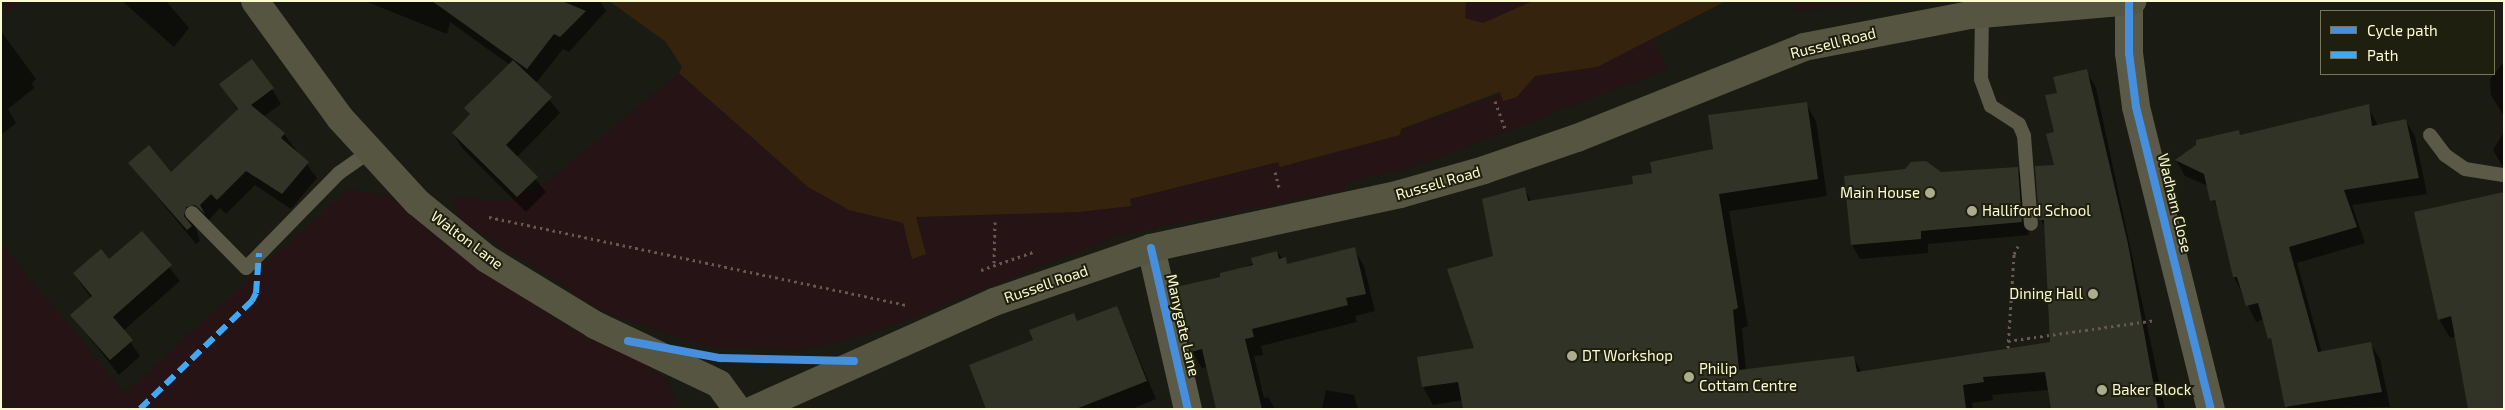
<!DOCTYPE html>
<html>
<head>
<meta charset="utf-8">
<style>
	body { margin:0 }
	#map { position:relative; width:2505px; height:410px; overflow:hidden; background:#1a1b12; font-family:"Exo 2",sans-serif }
	div>[style] { position:absolute }
	.green>* { inset:0; background:#261315 }
	.water>* { inset:0; background:#36230e }
	.shadow>* { inset:0; background:#0007 }
	.building>* { inset:0; background:#323327 }
	.path>* { height:3px; margin-top:-1.5px; transform-origin:0; background:repeating-linear-gradient(90deg,#665950 0 2.5px,transparent 0 6.5px) }
	.service>* { height:14px; margin:-7px; padding:0 7px; transform-origin:7px; border-radius:7px; background:#5b5948 }
	.minor>* { height:28px; margin:-14px; padding:0 14px; transform-origin:14px; border-radius:14px; background:#5b5948 }
	.tertiary>* { height:28px; margin:-14px; padding:0 14px; transform-origin:14px; border-radius:14px; background:#5b5948 }
	.secondary>* { height:28px; margin:-14px; padding:0 14px; transform-origin:14px; border-radius:14px; background:#565542 }
	.quiet>* { height:6px; margin-top:-3px; transform-origin:0; background:repeating-linear-gradient(90deg,#3fa9f5 0 12px,transparent 0 18px) }
	.cycleway>* { height:8px; margin:-4px; padding:0 4px; transform-origin:4px; border-radius:4px; background:#468fdf }
	.dots>* { width:14px; height:14px; translate:-50% -50%; box-sizing:border-box; border:2px solid #1e1f0e; border-radius:50% }
	span { translate:-50% -50%; white-space:nowrap; text-align:center; line-height:1.15; -webkit-text-stroke:4px #1e1f0e; paint-order:stroke }
	.street-label { font-size:15px; color:#fafbd1 }
	.poi-label { font-size:15px; color:#fafbd1 }
	.right { translate:-100% -50%; text-align:right }
	.left { translate:0 -50%; text-align:left }
	.frame { position:absolute; inset:0; border:2px solid #fafbd1; pointer-events:none }
	.legend { position:absolute; left:2320px; top:10px; width:175px; height:65px; box-sizing:border-box; background:#1e1f0e; border:1px solid #76775c; margin:0; padding:6px 9px; list-style:none; font-size:15px; color:#fafbd1 }
	.legend li { display:flex; align-items:center; gap:10px; height:25px }
	.legend b { width:25px; border:1px solid #76775c }
</style>
</head>
<body>
<div id="map">
	<div class="green">
		<div style="clip-path:polygon(1px 1px,21px 1px,9px 13px)"></div>
		<div style="clip-path:polygon(1466px 1px,1533px 1px,1483px 23px,1464px 18px)"></div>
		<div style="clip-path:polygon(1794px 1px,1888px 1px,1795px 12px)"></div>
		<div style="clip-path:polygon(1651px 36px,1667px 69px,1411px 168px,1345px 182px,1346px 190px,1119px 235px,873px 333px,802px 351px,714px 348px,609px 315px,460px 220px,452px 198px,512px 200px,525px 189px,531px 195px,679px 73px,808px 187px,849px 210px,903px 223px,912px 259px,926px 254px,915px 217px,1079px 212px,1131px 206px,1130px 199px,1278px 162px,1280px 167px,1400px 135px,1401px 130px,1523px 86px,1535px 76px,1597px 67px)"></div>
		<div style="clip-path:polygon(347px 190px,388px 195px,476px 266px,570px 328px,640px 360px,668px 381px,679px 409px,1px 409px,1px 244px,125px 393px)"></div>
	</div>
	<div class="water">
		<div style="clip-path:polygon(609px 1px,1466px 1px,1465px 18px,1483px 23px,1533px 1px,1726px 1px,1597px 67px,1535px 76px,1517px 97px,1503px 101px,1500px 92px,1401px 129px,1400px 135px,1280px 167px,1278px 162px,1130px 199px,1131px 206px,1079px 212px,916px 217px,926px 254px,912px 259px,903px 223px,849px 210px,808px 187px,679px 73px,682px 67px,666px 42px)"></div>
	</div>
	<div class="shadow">
		<div style="clip-path:polygon(122px 1px,166px 1px,189px 28px,174px 47px)"></div>
		<div style="clip-path:polygon(365px 1px,600px 1px,606px 11px,569px 52px,563px 49px,536px 83px,560px 113px,517px 157px,546px 192px,526px 212px,462px 148px,453px 133px,470px 115px,466px 108px,510px 65px,450px 22px,447px 34px)"></div>
		<div style="clip-path:polygon(1px 31px,36px 79px,32px 83px,34px 88px,8px 109px,16px 123px,1px 135px)"></div>
		<div style="clip-path:polygon(2504px 62px,2504px 116px,2491px 95px,2490px 79px)"></div>
		<div style="clip-path:polygon(2086px 70px,2096px 88px,2165px 409px,2052px 409px,2049px 390px,1992px 395px,1993px 400px,1972px 403px,1973px 409px,1466px 409px,1464px 400px,1433px 405px,1423px 387px,1419px 358px,1476px 349px,1495px 257px,1524px 188px,1532px 202px,1635px 185px,1806px 104px,1816px 121px,1827px 196px,1729px 211px,1748px 326px,1742px 328px,1746px 370px,1853px 357px,1862px 373px,2051px 343px,2046px 229px,2041px 220px,2056px 166px,2058px 94px)"></div>
		<div style="clip-path:polygon(221px 85px,272px 89px,281px 104px,263px 117px,284px 134px,317px 178px,291px 209px,255px 185px,226px 214px,220px 208px,208px 221px,194px 222px,200px 241px,196px 244px,129px 163px,171px 173px,238px 111px)"></div>
		<div style="clip-path:polygon(2368px 106px,2378px 126px,2406px 121px,2415px 136px,2427px 194px,2352px 205px,2365px 243px,2297px 263px,2322px 353px,2370px 343px,2380px 359px,2390px 407px,2288px 409px,2275px 349px,2264px 319px,2256px 322px,2234px 277px,2220px 216px,2208px 186px,2185px 176px,2176px 160px,2238px 132px,2241px 136px)"></div>
		<div style="clip-path:polygon(2504px 132px,2504px 169px,2493px 150px)"></div>
		<div style="clip-path:polygon(2017px 168px,2025px 182px,2029px 235px,1928px 244px,1928px 253px,1860px 259px,1852px 245px,1940px 173px)"></div>
		<div style="clip-path:polygon(2499px 195px,2457px 336px,2450px 338px,2439px 319px)"></div>
		<div style="clip-path:polygon(141px 232px,180px 281px,123px 331px,140px 356px,119px 375px,72px 315px,91px 298px,74px 274px,109px 261px)"></div>
		<div style="clip-path:polygon(1354px 249px,1364px 266px,1375px 311px,1355px 316px,1357px 322px,1261px 346px,1263px 355px,1254px 356px,1264px 398px,1268px 397px,1275px 409px,1218px 409px,1207px 367px,1202px 368px,1192px 351px,1222px 278px,1277px 252px,1288px 265px)"></div>
		<div style="clip-path:polygon(1117px 307px,1156px 399px,1132px 409px,987px 409px,1035px 340px,1074px 315px,1078px 322px)"></div>
		<div style="clip-path:polygon(1326px 390px,1354px 395px,1358px 409px,1322px 409px)"></div>
	</div>
	<div class="building">
		<div style="clip-path:polygon(432px 1px,562px 1px,586px 11px,560px 37px,554px 34px,527px 69px)"></div>
		<div style="clip-path:polygon(252px 59px,274px 88px,251px 105px,285px 133px,281px 138px,309px 162px,282px 194px,246px 171px,217px 200px,211px 194px,200px 205px,205px 214px,195px 205px,186px 207px,184px 216px,192px 226px,187px 230px,128px 163px,149px 145px,171px 172px,238px 109px,219px 84px)"></div>
		<div style="clip-path:polygon(513px 60px,552px 97px,506px 145px,538px 177px,517px 197px,452px 133px,470px 114px,464px 108px)"></div>
		<div style="clip-path:polygon(2087px 69px,2128px 244px,2158px 409px,2051px 409px,2045px 372px,1983px 377px,1984px 382px,1963px 385px,1966px 409px,1463px 409px,1458px 382px,1422px 387px,1417px 357px,1474px 348px,1447px 269px,1493px 256px,1482px 199px,1525px 187px,1528px 201px,1633px 184px,1632px 176px,1652px 173px,1650px 162px,1713px 149px,1708px 115px,1807px 102px,1818px 179px,1719px 194px,1738px 308px,1733px 310px,1739px 370px,1854px 356px,1857px 372px,2050px 342px,2044px 220px,2039px 220px,2035px 166px,2054px 165px,2046px 134px,2054px 132px,2045px 95px,2057px 93px,2053px 77px)"></div>
		<div style="clip-path:polygon(2369px 104px,2372px 126px,2406px 119px,2419px 178px,2344px 190px,2357px 227px,2289px 247px,2318px 352px,2371px 342px,2382px 392px,2285px 407px,2271px 338px,2268px 339px,2258px 303px,2246px 306px,2237px 277px,2233px 277px,2215px 200px,2210px 201px,2204px 174px,2175px 160px,2196px 145px,2196px 140px,2239px 130px,2240px 135px)"></div>
		<div style="clip-path:polygon(1926px 161px,1941px 172px,2018px 167px,2022px 222px,1921px 231px,1921px 239px,1851px 245px,1844px 176px,1905px 169px,1911px 162px)"></div>
		<div style="clip-path:polygon(2504px 192px,2504px 409px,2468px 409px,2451px 316px,2438px 320px,2414px 212px)"></div>
		<div style="clip-path:polygon(142px 231px,172px 265px,113px 317px,133px 340px,110px 360px,70px 315px,92px 296px,73px 273px,101px 249px,109px 259px)"></div>
		<div style="clip-path:polygon(1355px 247px,1366px 294px,1346px 298px,1348px 305px,1252px 329px,1254px 337px,1245px 339px,1262px 409px,1216px 409px,1202px 349px,1191px 352px,1176px 287px,1220px 277px,1220px 273px,1253px 265px,1251px 258px,1277px 251px,1279px 259px,1286px 257px,1287px 264px)"></div>
		<div style="clip-path:polygon(1117px 306px,1147px 381px,1076px 409px,986px 409px,969px 365px,1033px 340px,1029px 330px,1074px 313px,1077px 321px)"></div>
	</div>
	<div class="path">
		<div style="left:1495px;top:101px;width:29px;rotate:70deg"></div>
		<div style="left:1275px;top:172px;width:16px;rotate:75deg"></div>
		<div style="left:489px;top:217px;width:426px;rotate:11.9deg"></div>
		<div style="left:994px;top:263px;width:41px;rotate:-88.6deg"></div>
		<div style="left:981px;top:270px;width:55px;rotate:-19.1deg"></div>
		<div style="left:2008px;top:341px;width:148px;rotate:-8.1deg"></div>
		<div style="left:2008px;top:348px;width:94px;rotate:-86.3deg"></div>
		<div style="left:2014px;top:254px;width:9px;rotate:-63deg"></div>
	</div>
	<div class="service">
		<div style="left:1982px;top:14px;width:65px;rotate:90.9deg"></div>
		<div style="left:1981px;top:79px;width:29px;rotate:70deg"></div>
		<div style="left:1991px;top:106px;width:33px;rotate:33deg"></div>
		<div style="left:2019px;top:124px;width:13px;rotate:67deg"></div>
		<div style="left:2024px;top:136px;width:88px;rotate:85.5deg"></div>
		<div style="left:2430px;top:135px;width:25px;rotate:53deg"></div>
		<div style="left:2445px;top:155px;width:24px;rotate:35deg"></div>
		<div style="left:2465px;top:169px;width:39px;rotate:9deg"></div>
		<div style="left:192px;top:213px;width:77px;rotate:45.5deg"></div>
		<div style="left:246px;top:268px;width:133px;rotate:-45.6deg"></div>
		<div style="left:339px;top:173px;width:35px;rotate:-35deg"></div>
	</div>
	<div class="minor">
		<div style="left:2129px;top:2px;width:51px;rotate:90deg"></div>
		<div style="left:2129px;top:53px;width:54px;rotate:82.6deg"></div>
		<div style="left:2136px;top:107px;width:311px;rotate:76.1deg"></div>
	</div>
	<div class="tertiary">
		<div style="left:1151px;top:248px;width:165px;rotate:77.1deg"></div>
	</div>
	<div class="secondary">
		<div style="left:255px;top:1px;width:145px;rotate:54deg"></div>
		<div style="left:340px;top:118px;width:114px;rotate:47.5deg"></div>
		<div style="left:417px;top:202px;width:90px;rotate:39.2deg"></div>
		<div style="left:487px;top:259px;width:127px;rotate:31.4deg"></div>
		<div style="left:595px;top:325px;width:137px;rotate:25.4deg"></div>
		<div style="left:719px;top:384px;width:31px;rotate:54deg"></div>
		<div style="left:755px;top:409px;width:262px;rotate:-24.1deg"></div>
		<div style="left:994px;top:302px;width:166px;rotate:-19deg"></div>
		<div style="left:1151px;top:248px;width:255px;rotate:-12.2deg"></div>
		<div style="left:1400px;top:194px;width:87px;rotate:-15.9deg"></div>
		<div style="left:1484px;top:170px;width:98px;rotate:-19deg"></div>
		<div style="left:1577px;top:138px;width:245px;rotate:-21.8deg"></div>
		<div style="left:1804px;top:47px;width:169px;rotate:-10.9deg"></div>
		<div style="left:1970px;top:15px;width:163px;rotate:-4.9deg"></div>
	</div>
	<div class="quiet">
		<div style="left:140px;top:409px;width:156px;rotate:-44deg"></div>
		<div style="left:252px;top:301px;width:9px;rotate:-63deg"></div>
		<div style="left:256px;top:293px;width:40px;rotate:-85.7deg"></div>
	</div>
	<div class="cycleway">
		<div style="left:2129px;top:2px;width:51px;rotate:90deg"></div>
		<div style="left:2129px;top:53px;width:54px;rotate:82.6deg"></div>
		<div style="left:2136px;top:107px;width:311px;rotate:76.1deg"></div>
		<div style="left:1151px;top:248px;width:165px;rotate:77.1deg"></div>
		<div style="left:628px;top:341px;width:94px;rotate:10.5deg"></div>
		<div style="left:720px;top:358px;width:134px;rotate:1.3deg"></div>
	</div>
	<div class="dots">
		<div style="left:1930px;top:193px;background:#acad8e"></div>
		<div style="left:1972px;top:211px;background:#acad8e"></div>
		<div style="left:2093px;top:294px;background:#acad8e"></div>
		<div style="left:1572px;top:356px;background:#acad8e"></div>
		<div style="left:1689px;top:377px;background:#acad8e"></div>
		<div style="left:2102px;top:390px;background:#acad8e"></div>
	</div>
	<div class="street-label">
		<span style="left:1833px;top:43px;rotate:-14deg">Russell Road</span>
		<span style="left:1438px;top:183px;rotate:-16deg">Russell Road</span>
		<span style="left:2175px;top:203px;rotate:76deg">Wadham Close</span>
		<span style="left:467px;top:240px;rotate:37deg">Walton Lane</span>
		<span style="left:1046px;top:284px;rotate:-19deg">Russell Road</span>
		<span style="left:1183px;top:325px;rotate:77deg">Manygate Lane</span>
	</div>
	<div class="poi-label">
		<span class="right" style="left:1920px;top:193px">Main House</span>
		<span class="left" style="left:1982px;top:211px">Halliford School</span>
		<span class="right" style="left:2083px;top:294px">Dining Hall</span>
		<span class="left" style="left:1582px;top:356px">DT Workshop</span>
		<span class="left" style="left:1699px;top:377px">Philip<br>Cottam Centre</span>
		<span class="left" style="left:2112px;top:390px">Baker Block</span>
	</div>
	<div class="frame"></div>
	<ul class="legend">
	<li><b style="height:6px;background:#468fdf"></b>Cycle path</li>
	<li><b style="height:6px;background:#3fa9f5"></b>Path</li>
	</ul>
</div>
</body>
</html>
